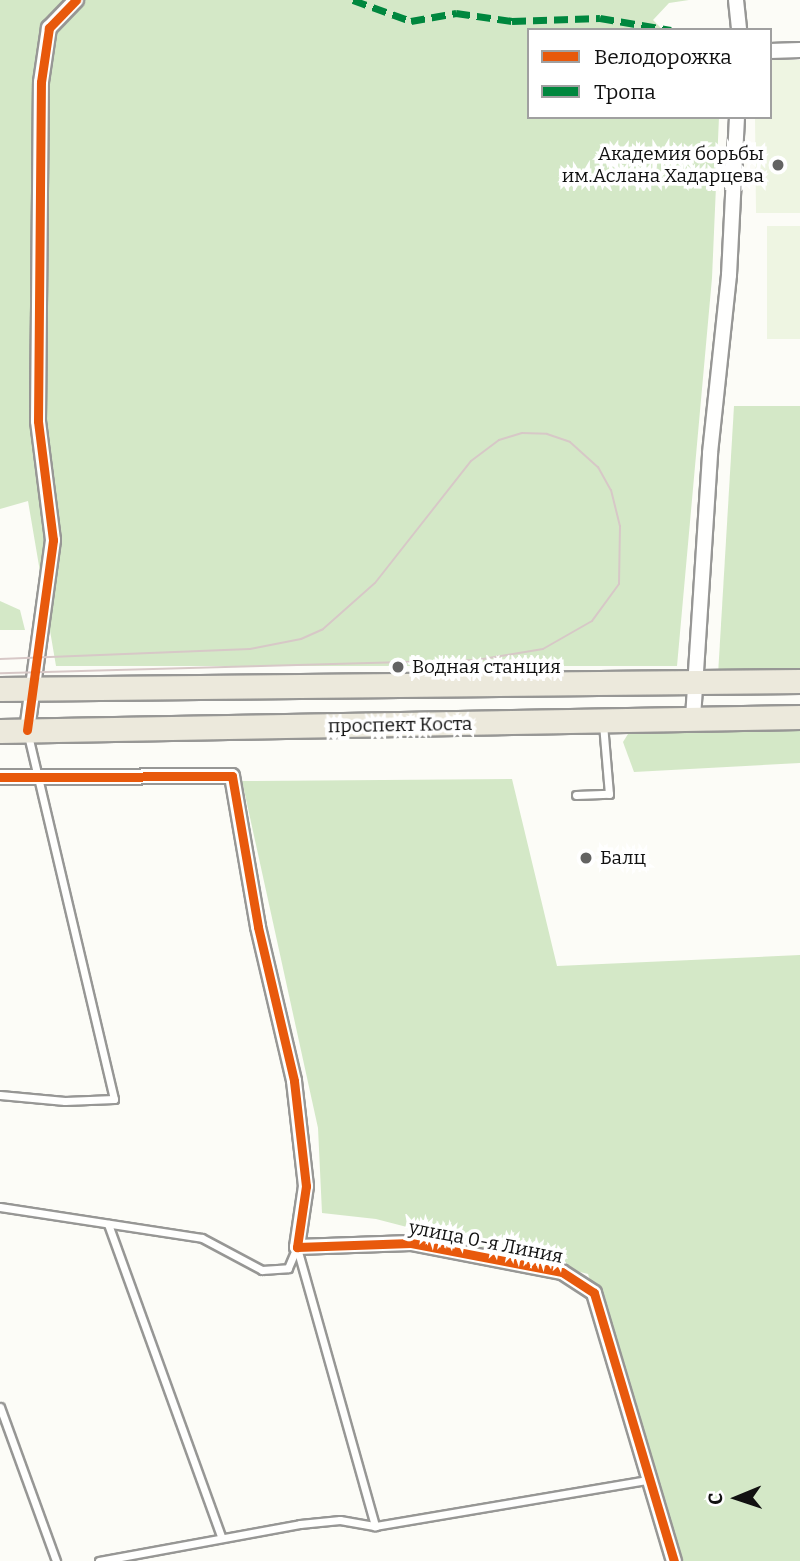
<!DOCTYPE html>
<html>
<head>
<meta charset="utf-8">
<style>
	body { margin:0 }
	#map { position:relative; width:800px; height:1561px; overflow:hidden; background:#fcfcf7; font-family:Bitter,serif }
	div>[style] { position:absolute }
	.forest>* { inset:0; background:#d4e8c7 }
	.pitch>* { inset:0; background:#eef5e2; transform-origin:0 0 }
	.roads { filter:drop-shadow(2px 0 #979795) drop-shadow(-2px 0 #979795) drop-shadow(0 2px #979795) drop-shadow(0 -2px #979795) }
	.service>* { height:7px; margin:-3.5px; padding:0 3.5px; transform-origin:3.5px; border-radius:3.5px; background:#fffffe }
	.minor>* { height:14px; margin:-7px; padding:0 7px; transform-origin:7px; border-radius:7px; background:#fffffe }
	.primary>* { height:23px; margin:-11.5px; padding:0 11.5px; transform-origin:11.5px; border-radius:11.5px; background:#ece9dc }
	.tram>* { height:2px; margin:-1px; padding:0 1px; transform-origin:1px; border-radius:1px; background:#d7c8c7 }
	.quiet>* { height:7px; margin-top:-3.5px; transform-origin:0; background:repeating-linear-gradient(90deg,#00873e 0 14px,transparent 0 21px) }
	.cycleway>* { height:9px; margin:-4.5px; padding:0 4.5px; transform-origin:4.5px; border-radius:4.5px; background:#e8590c }
	.dots>* { width:19px; height:19px; translate:-50% -50%; box-sizing:border-box; border:4px solid #fff; border-radius:50% }
	span { translate:-50% -50%; white-space:nowrap; text-align:center; line-height:1.15; -webkit-text-stroke:7px #fff; paint-order:stroke }
	.poi-label { font-size:19px; color:#111 }
	.right { translate:-100% -50%; text-align:right }
	.left { translate:0 -50%; text-align:left }
	.street-label { font-size:19px; color:#111 }
	.legend { position:absolute; left:527px; top:28px; width:245px; height:91px; box-sizing:border-box; background:#fff; border:2px solid #a0a0a0; margin:0; padding:9px 12px; list-style:none; font-size:21px; color:#111 }
	.legend li { display:flex; align-items:center; gap:14px; height:35px }
	.legend b { width:35px; border:2px solid #a0a0a0 }
	.north { position:absolute; left:702px; top:1463px; width:70px; height:70px; -webkit-text-stroke:5px #fff; paint-order:stroke; rotate:268deg; font-size:19px; font-weight:700; line-height:28px; text-align:center; color:#111 }
	.north::after { content:''; display:block; margin:auto; width:24px; height:32px; background:#111; clip-path:polygon(50% 0,100% 100%,50% 72%,0 100%) }
</style>
</head>
<body>
<div id="map">
	<div class="forest">
		<div style="clip-path:polygon(0 0,689px 0,669px 3px,653px 20px,663px 30px,529px 30px,529px 117px,719px 117px,712px 278px,677px 666px,56px 666px,28px 501px,0 509px)"></div>
		<div style="clip-path:polygon(734px 406px,800px 406px,800px 674px,718px 675px)"></div>
		<div style="clip-path:polygon(0 601px,20px 610px,25px 630px,0 630px)"></div>
		<div style="clip-path:polygon(800px 730px,800px 763px,634px 772px,623px 742px,628px 734px,637px 732px)"></div>
		<div style="clip-path:polygon(512px 779px,557px 966px,800px 955px,800px 1561px,681px 1561px,588px 1274px,376px 1219px,322px 1213px,318px 1128px,242px 781px)"></div>
	</div>
	<div class="pitch">
		<div style="clip-path:polygon(770px 60px,800px 60px,800px 213px,756px 213px,755px 117px,770px 117px)"></div>
		<div style="left:767px;top:226px;width:33px;height:113px"></div>
	</div>
	<div class="roads">
		<div class="service">
			<div style="left:576px;top:795px;width:33px;rotate:-2deg"></div>
			<div style="left:609px;top:794px;width:70px;rotate:-94.9deg"></div>
			<div style="left:0;top:1095px;width:65px;rotate:5.3deg"></div>
			<div style="left:65px;top:1101px;width:49px;rotate:-2.3deg"></div>
			<div style="left:114px;top:1099px;width:375px;rotate:-103.3deg"></div>
			<div style="left:0;top:1207px;width:204px;rotate:8.7deg"></div>
			<div style="left:202px;top:1238px;width:68px;rotate:28.1deg"></div>
			<div style="left:262px;top:1270px;width:26px;rotate:-4deg"></div>
			<div style="left:288px;top:1268px;width:23px;rotate:-67deg"></div>
			<div style="left:108px;top:1224px;width:333px;rotate:70.1deg"></div>
			<div style="left:297px;top:1248px;width:289px;rotate:74.3deg"></div>
			<div style="left:0;top:1407px;width:164px;rotate:70deg"></div>
			<div style="left:99px;top:1561px;width:204px;rotate:-10.4deg"></div>
			<div style="left:300px;top:1524px;width:40px;rotate:-5.7deg"></div>
			<div style="left:340px;top:1520px;width:36px;rotate:10deg"></div>
			<div style="left:375px;top:1526px;width:276px;rotate:-9.6deg"></div>
		</div>
		<div class="minor">
			<div style="left:736px;top:0;width:30px;rotate:84deg"></div>
			<div style="left:770px;top:51px;width:30px;rotate:-2deg"></div>
			<div style="left:693px;top:718px;width:266px;rotate:-86.3deg"></div>
			<div style="left:710px;top:453px;width:179px;rotate:-83.9deg"></div>
			<div style="left:729px;top:275px;width:158px;rotate:-87.1deg"></div>
			<div style="left:27px;top:730px;width:192px;rotate:-82.2deg"></div>
			<div style="left:53px;top:540px;width:120px;rotate:-97.2deg"></div>
			<div style="left:38px;top:421px;width:339px;rotate:-89.5deg"></div>
			<div style="left:41px;top:82px;width:55px;rotate:-81.6deg"></div>
			<div style="left:49px;top:28px;width:39px;rotate:-46deg"></div>
			<div style="left:0;top:777px;width:232px;rotate:-0.2deg"></div>
			<div style="left:232px;top:776px;width:153px;rotate:80.2deg"></div>
			<div style="left:258px;top:927px;width:158px;rotate:76.8deg"></div>
			<div style="left:294px;top:1081px;width:106px;rotate:83.5deg"></div>
			<div style="left:306px;top:1186px;width:62px;rotate:98.4deg"></div>
			<div style="left:297px;top:1247px;width:114px;rotate:-2deg"></div>
			<div style="left:411px;top:1243px;width:154px;rotate:10.9deg"></div>
			<div style="left:562px;top:1272px;width:38px;rotate:33deg"></div>
			<div style="left:594px;top:1293px;width:280px;rotate:73.4deg"></div>
		</div>
		<div class="primary">
			<div style="left:0;top:689px;width:800px;rotate:-0.57deg"></div>
			<div style="left:0;top:731px;width:800px;rotate:-1deg"></div>
		</div>
	</div>
	<div class="tram">
		<div style="left:0;top:659px;width:250px;rotate:-2.3deg"></div>
		<div style="left:250px;top:649px;width:52px;rotate:-11.1deg"></div>
		<div style="left:301px;top:639px;width:24px;rotate:-24deg"></div>
		<div style="left:323px;top:629px;width:69px;rotate:-41.5deg"></div>
		<div style="left:375px;top:583px;width:155px;rotate:-51.8deg"></div>
		<div style="left:471px;top:461px;width:35px;rotate:-37deg"></div>
		<div style="left:499px;top:440px;width:24px;rotate:-17deg"></div>
		<div style="left:522px;top:433px;width:25px;rotate:2deg"></div>
		<div style="left:547px;top:434px;width:24px;rotate:19deg"></div>
		<div style="left:570px;top:442px;width:38px;rotate:42deg"></div>
		<div style="left:598px;top:467px;width:26px;rotate:61deg"></div>
		<div style="left:611px;top:490px;width:37px;rotate:76deg"></div>
		<div style="left:620px;top:526px;width:58px;rotate:91deg"></div>
		<div style="left:619px;top:584px;width:46px;rotate:126.1deg"></div>
		<div style="left:592px;top:621px;width:56px;rotate:150.3deg"></div>
		<div style="left:543px;top:649px;width:67px;rotate:170.5deg"></div>
		<div style="left:477px;top:660px;width:477px;rotate:178.4deg"></div>
	</div>
	<div class="quiet">
		<div style="left:353px;top:0;width:62px;rotate:19.9deg"></div>
		<div style="left:411px;top:21px;width:46px;rotate:-10.1deg"></div>
		<div style="left:456px;top:13px;width:57px;rotate:8.1deg"></div>
		<div style="left:512px;top:21px;width:88px;rotate:-2deg"></div>
		<div style="left:600px;top:18px;width:72px;rotate:9.6deg"></div>
	</div>
	<div class="cycleway">
		<div style="left:27px;top:730px;width:192px;rotate:-82.2deg"></div>
		<div style="left:53px;top:540px;width:120px;rotate:-97.2deg"></div>
		<div style="left:38px;top:421px;width:339px;rotate:-89.5deg"></div>
		<div style="left:41px;top:82px;width:55px;rotate:-81.6deg"></div>
		<div style="left:49px;top:28px;width:39px;rotate:-46deg"></div>
		<div style="left:0;top:777px;width:232px;rotate:-0.2deg"></div>
		<div style="left:232px;top:776px;width:153px;rotate:80.2deg"></div>
		<div style="left:258px;top:927px;width:158px;rotate:76.8deg"></div>
		<div style="left:294px;top:1081px;width:106px;rotate:83.5deg"></div>
		<div style="left:306px;top:1186px;width:62px;rotate:98.4deg"></div>
		<div style="left:297px;top:1247px;width:114px;rotate:-2deg"></div>
		<div style="left:411px;top:1243px;width:154px;rotate:10.9deg"></div>
		<div style="left:562px;top:1272px;width:38px;rotate:33deg"></div>
		<div style="left:594px;top:1293px;width:280px;rotate:73.4deg"></div>
	</div>
	<div class="dots">
		<div style="left:778px;top:165px;background:#636362"></div>
		<div style="left:398px;top:667px;background:#636362"></div>
		<div style="left:586px;top:858px;background:#636362"></div>
	</div>
	<div class="poi-label">
		<span class="right" style="left:764px;top:165px">Академия борьбы<br>им.Аслана Хадарцева</span>
		<span class="left" style="left:412px;top:667px">Водная станция</span>
		<span class="left" style="left:600px;top:858px">Балц</span>
	</div>
	<div class="street-label">
		<span style="left:400px;top:725px;rotate:-1deg">проспект Коста</span>
		<span style="left:486px;top:1242px;rotate:11deg">улица 0-я Линия</span>
	</div>
	<ul class="legend">
	<li><b style="height:9px;background:#e8590c"></b>Велодорожка</li>
	<li><b style="height:9px;background:#00873e"></b>Тропа</li>
	</ul>
	<div class="north">С</div>
</div>
</body>
</html>
